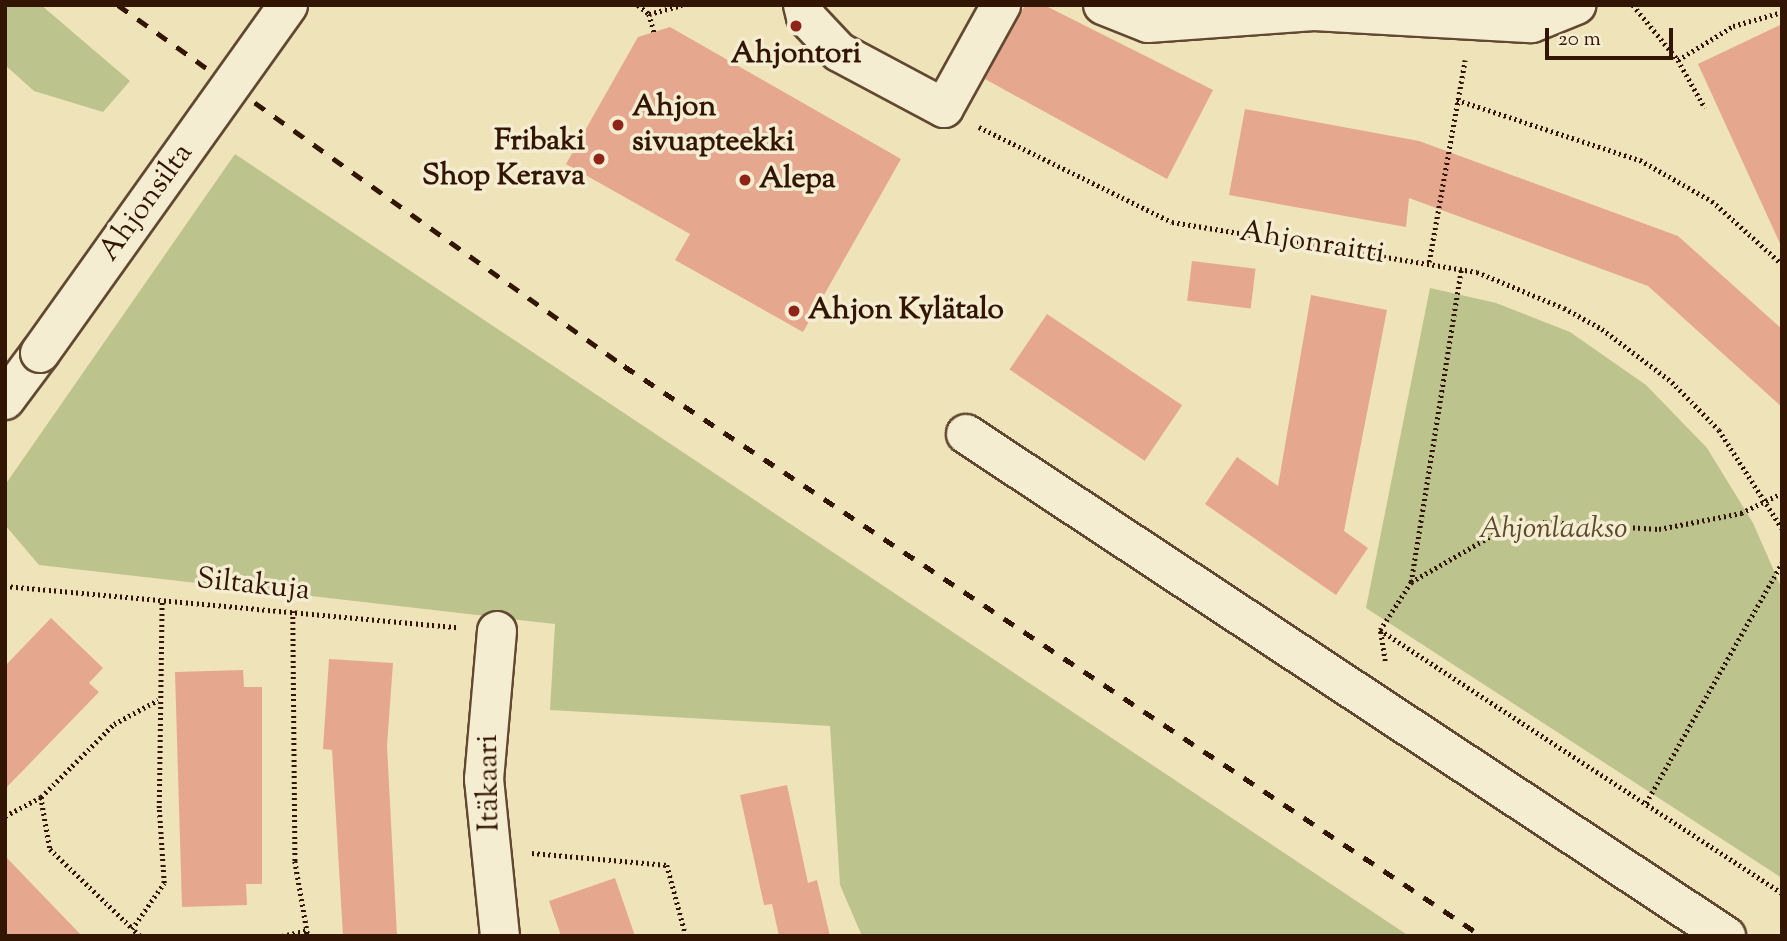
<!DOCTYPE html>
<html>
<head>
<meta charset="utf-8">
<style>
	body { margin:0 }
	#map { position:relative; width:1787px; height:941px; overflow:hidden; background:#efe3b9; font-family:"Sorts Mill Goudy",serif }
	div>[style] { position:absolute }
	.green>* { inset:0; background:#bdc38c }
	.building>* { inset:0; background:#e6a78f; transform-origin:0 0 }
	.path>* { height:4.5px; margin-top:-2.25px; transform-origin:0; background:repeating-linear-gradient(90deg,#331503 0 2px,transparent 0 5.5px) }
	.roads { filter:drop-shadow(2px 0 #624830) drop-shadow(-2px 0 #624830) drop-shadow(0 2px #624830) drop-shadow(0 -2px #624830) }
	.minor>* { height:38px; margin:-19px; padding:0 19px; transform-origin:19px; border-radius:19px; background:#f5edd2 }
	.rail>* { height:5px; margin-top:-2.5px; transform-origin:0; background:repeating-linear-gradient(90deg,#331503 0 12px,transparent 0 24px) }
	.bridges { filter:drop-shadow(2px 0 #624830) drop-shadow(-2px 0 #624830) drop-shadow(0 2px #624830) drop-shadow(0 -2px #624830) }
	.minor-bridge>* { height:38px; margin:-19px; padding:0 19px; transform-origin:19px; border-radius:19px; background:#f5edd2 }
	.dots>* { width:19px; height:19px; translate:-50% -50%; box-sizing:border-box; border:4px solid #f5edd2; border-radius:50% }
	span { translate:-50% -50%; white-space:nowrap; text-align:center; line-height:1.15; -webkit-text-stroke:7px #f5edd2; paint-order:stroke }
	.poi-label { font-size:30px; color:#331503; font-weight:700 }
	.left { translate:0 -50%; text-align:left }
	.right { translate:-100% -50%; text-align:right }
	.street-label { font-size:30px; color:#331503 }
	.park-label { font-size:30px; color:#5c492c; font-style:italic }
	.frame { position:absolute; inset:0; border:7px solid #331503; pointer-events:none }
	.scale { position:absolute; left:1545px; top:28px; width:128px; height:32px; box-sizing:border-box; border:4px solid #331503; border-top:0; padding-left:9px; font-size:21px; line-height:24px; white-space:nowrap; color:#331503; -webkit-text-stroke:5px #f5edd2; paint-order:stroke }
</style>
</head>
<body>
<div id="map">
	<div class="green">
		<div style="clip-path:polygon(5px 5px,41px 5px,130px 81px,103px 112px,34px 91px,5px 65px)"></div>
		<div style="clip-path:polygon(235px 154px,1409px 936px,862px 936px,840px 885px,830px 726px,550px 710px,555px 624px,39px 565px,5px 525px,5px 485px)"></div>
		<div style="clip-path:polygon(1430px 288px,1496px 303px,1570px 332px,1646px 385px,1707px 448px,1753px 523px,1782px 589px,1782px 878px,1366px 608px)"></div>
	</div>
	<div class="building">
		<div style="clip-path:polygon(1025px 5px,1044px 5px,1213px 90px,1167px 179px,985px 79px)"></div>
		<div style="clip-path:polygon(1782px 24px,1782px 248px,1698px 64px)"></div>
		<div style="clip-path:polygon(670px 27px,901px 159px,803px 332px,675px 260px,690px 234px,566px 164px,638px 37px)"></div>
		<div style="clip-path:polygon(1245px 109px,1419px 141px,1678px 236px,1782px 329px,1782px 407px,1648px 286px,1409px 198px,1406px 227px,1229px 195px)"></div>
		<div style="left:1192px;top:261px;width:64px;height:40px;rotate:7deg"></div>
		<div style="clip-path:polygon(1311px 295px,1387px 310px,1344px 531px,1368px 548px,1336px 595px,1205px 504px,1237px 457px,1278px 486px)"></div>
		<div style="left:1047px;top:314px;width:163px;height:67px;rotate:34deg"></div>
		<div style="clip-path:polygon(51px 618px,103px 668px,89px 683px,99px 692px,5px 789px,5px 666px)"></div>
		<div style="clip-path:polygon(329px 659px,393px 663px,387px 746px,397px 936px,343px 936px,332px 750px,323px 749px)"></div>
		<div style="clip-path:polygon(243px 670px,244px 687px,262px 687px,262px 884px,246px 884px,247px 905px,182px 907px,175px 672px)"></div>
		<div style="clip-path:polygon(787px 785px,808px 883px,817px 880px,830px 936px,779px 936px,772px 904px,764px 905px,740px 795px)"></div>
		<div style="clip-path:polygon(5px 856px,82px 936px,5px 936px)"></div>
		<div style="clip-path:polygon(615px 878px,635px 936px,561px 936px,549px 901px)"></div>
	</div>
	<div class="path">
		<div style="left:638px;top:5px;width:14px;rotate:39deg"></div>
		<div style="left:649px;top:14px;width:34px;rotate:-15deg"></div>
		<div style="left:1633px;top:5px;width:71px;rotate:50.7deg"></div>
		<div style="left:1678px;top:60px;width:65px;rotate:-31.7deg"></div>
		<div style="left:1733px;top:26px;width:51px;rotate:-15.9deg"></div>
		<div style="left:649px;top:14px;width:19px;rotate:74deg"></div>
		<div style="left:1678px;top:60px;width:55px;rotate:60.6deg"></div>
		<div style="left:1457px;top:100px;width:193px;rotate:18.2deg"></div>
		<div style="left:1640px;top:160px;width:83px;rotate:29.7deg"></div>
		<div style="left:1712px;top:201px;width:94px;rotate:42deg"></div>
		<div style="left:979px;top:127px;width:215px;rotate:26.2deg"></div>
		<div style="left:1172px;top:222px;width:309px;rotate:9.3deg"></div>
		<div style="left:1477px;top:272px;width:94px;rotate:22.5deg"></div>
		<div style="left:1564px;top:308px;width:43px;rotate:28.9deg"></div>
		<div style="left:1602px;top:329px;width:88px;rotate:37.1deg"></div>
		<div style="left:1672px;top:382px;width:67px;rotate:45.6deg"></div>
		<div style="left:1719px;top:430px;width:117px;rotate:57.3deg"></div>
		<div style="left:1429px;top:262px;width:205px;rotate:-79.9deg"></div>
		<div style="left:1411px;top:582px;width:108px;rotate:-29.9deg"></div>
		<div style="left:1505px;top:528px;width:40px;rotate:-8.5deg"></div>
		<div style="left:1545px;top:522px;width:114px;rotate:3.5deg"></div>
		<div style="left:1659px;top:529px;width:84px;rotate:-11deg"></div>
		<div style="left:1741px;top:513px;width:46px;rotate:-26deg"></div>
		<div style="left:5px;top:586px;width:454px;rotate:5.2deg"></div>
		<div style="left:293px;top:611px;width:250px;rotate:89.5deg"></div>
		<div style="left:295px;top:861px;width:76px;rotate:80.2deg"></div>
		<div style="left:1380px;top:630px;width:480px;rotate:33.2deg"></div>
		<div style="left:1385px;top:661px;width:31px;rotate:-99deg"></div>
		<div style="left:1380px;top:630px;width:57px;rotate:-57.1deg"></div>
		<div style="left:1411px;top:582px;width:317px;rotate:-80.9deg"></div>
		<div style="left:41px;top:797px;width:53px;rotate:80.2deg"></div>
		<div style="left:50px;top:849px;width:114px;rotate:43.9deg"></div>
		<div style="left:1646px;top:803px;width:276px;rotate:-60.5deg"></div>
		<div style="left:5px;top:816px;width:41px;rotate:-27.8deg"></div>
		<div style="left:41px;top:797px;width:103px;rotate:-45deg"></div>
		<div style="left:114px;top:724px;width:50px;rotate:-28.6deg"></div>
		<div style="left:532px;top:853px;width:136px;rotate:5.1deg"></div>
		<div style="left:667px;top:865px;width:73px;rotate:75deg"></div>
		<div style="left:140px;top:936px;width:11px;rotate:-139deg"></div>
		<div style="left:132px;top:929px;width:56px;rotate:-55.2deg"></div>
		<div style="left:164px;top:883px;width:75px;rotate:-93.8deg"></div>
		<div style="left:159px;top:808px;width:209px;rotate:-89.2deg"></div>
		<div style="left:282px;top:936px;width:26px;rotate:-13deg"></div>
	</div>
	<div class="roads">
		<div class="minor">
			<div style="left:803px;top:5px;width:12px;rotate:76deg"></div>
			<div style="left:806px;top:17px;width:48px;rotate:46.7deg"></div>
			<div style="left:839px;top:52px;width:119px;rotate:28.1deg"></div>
			<div style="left:944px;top:108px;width:118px;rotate:-61deg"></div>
			<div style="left:1103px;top:5px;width:48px;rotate:21.8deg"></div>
			<div style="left:1148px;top:23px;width:166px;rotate:-4.1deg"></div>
			<div style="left:1314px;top:11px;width:218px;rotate:3.2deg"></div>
			<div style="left:1532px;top:23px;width:48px;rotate:-22.2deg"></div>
			<div style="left:5px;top:400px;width:59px;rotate:-53.3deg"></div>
			<div style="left:966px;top:434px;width:911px;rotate:33.45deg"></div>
			<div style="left:497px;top:631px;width:149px;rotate:95deg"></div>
			<div style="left:484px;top:779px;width:158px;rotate:84.2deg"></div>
		</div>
	</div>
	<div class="rail">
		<div style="left:118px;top:5px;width:622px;rotate:35.51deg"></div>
		<div style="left:624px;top:366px;width:1030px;rotate:33.6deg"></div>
	</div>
	<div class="bridges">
		<div class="minor-bridge">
			<div style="left:40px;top:353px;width:427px;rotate:-54.5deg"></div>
		</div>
	</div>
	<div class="dots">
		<div style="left:796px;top:26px;background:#8f2418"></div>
		<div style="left:618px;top:125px;background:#8f2418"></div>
		<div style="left:599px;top:159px;background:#8f2418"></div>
		<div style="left:745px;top:180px;background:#8f2418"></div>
		<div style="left:794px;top:311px;background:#8f2418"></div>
	</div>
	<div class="poi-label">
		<span style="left:796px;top:55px">Ahjontori</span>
		<span class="left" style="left:632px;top:125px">Ahjon<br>sivuapteekki</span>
		<span class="right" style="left:585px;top:159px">Fribaki<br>Shop Kerava</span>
		<span class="left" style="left:759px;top:180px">Alepa</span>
		<span class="left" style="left:808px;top:311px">Ahjon Kylätalo</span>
	</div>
	<div class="street-label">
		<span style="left:147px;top:203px;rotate:-54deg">Ahjonsilta</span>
		<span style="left:1312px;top:244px;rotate:9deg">Ahjonraitti</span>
		<span style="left:253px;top:586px;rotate:6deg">Siltakuja</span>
		<span style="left:490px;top:783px;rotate:-91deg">Itäkaari</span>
	</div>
	<div class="park-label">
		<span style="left:1553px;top:530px">Ahjonlaakso</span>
	</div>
	<div class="frame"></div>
	<div class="scale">20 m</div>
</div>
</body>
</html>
